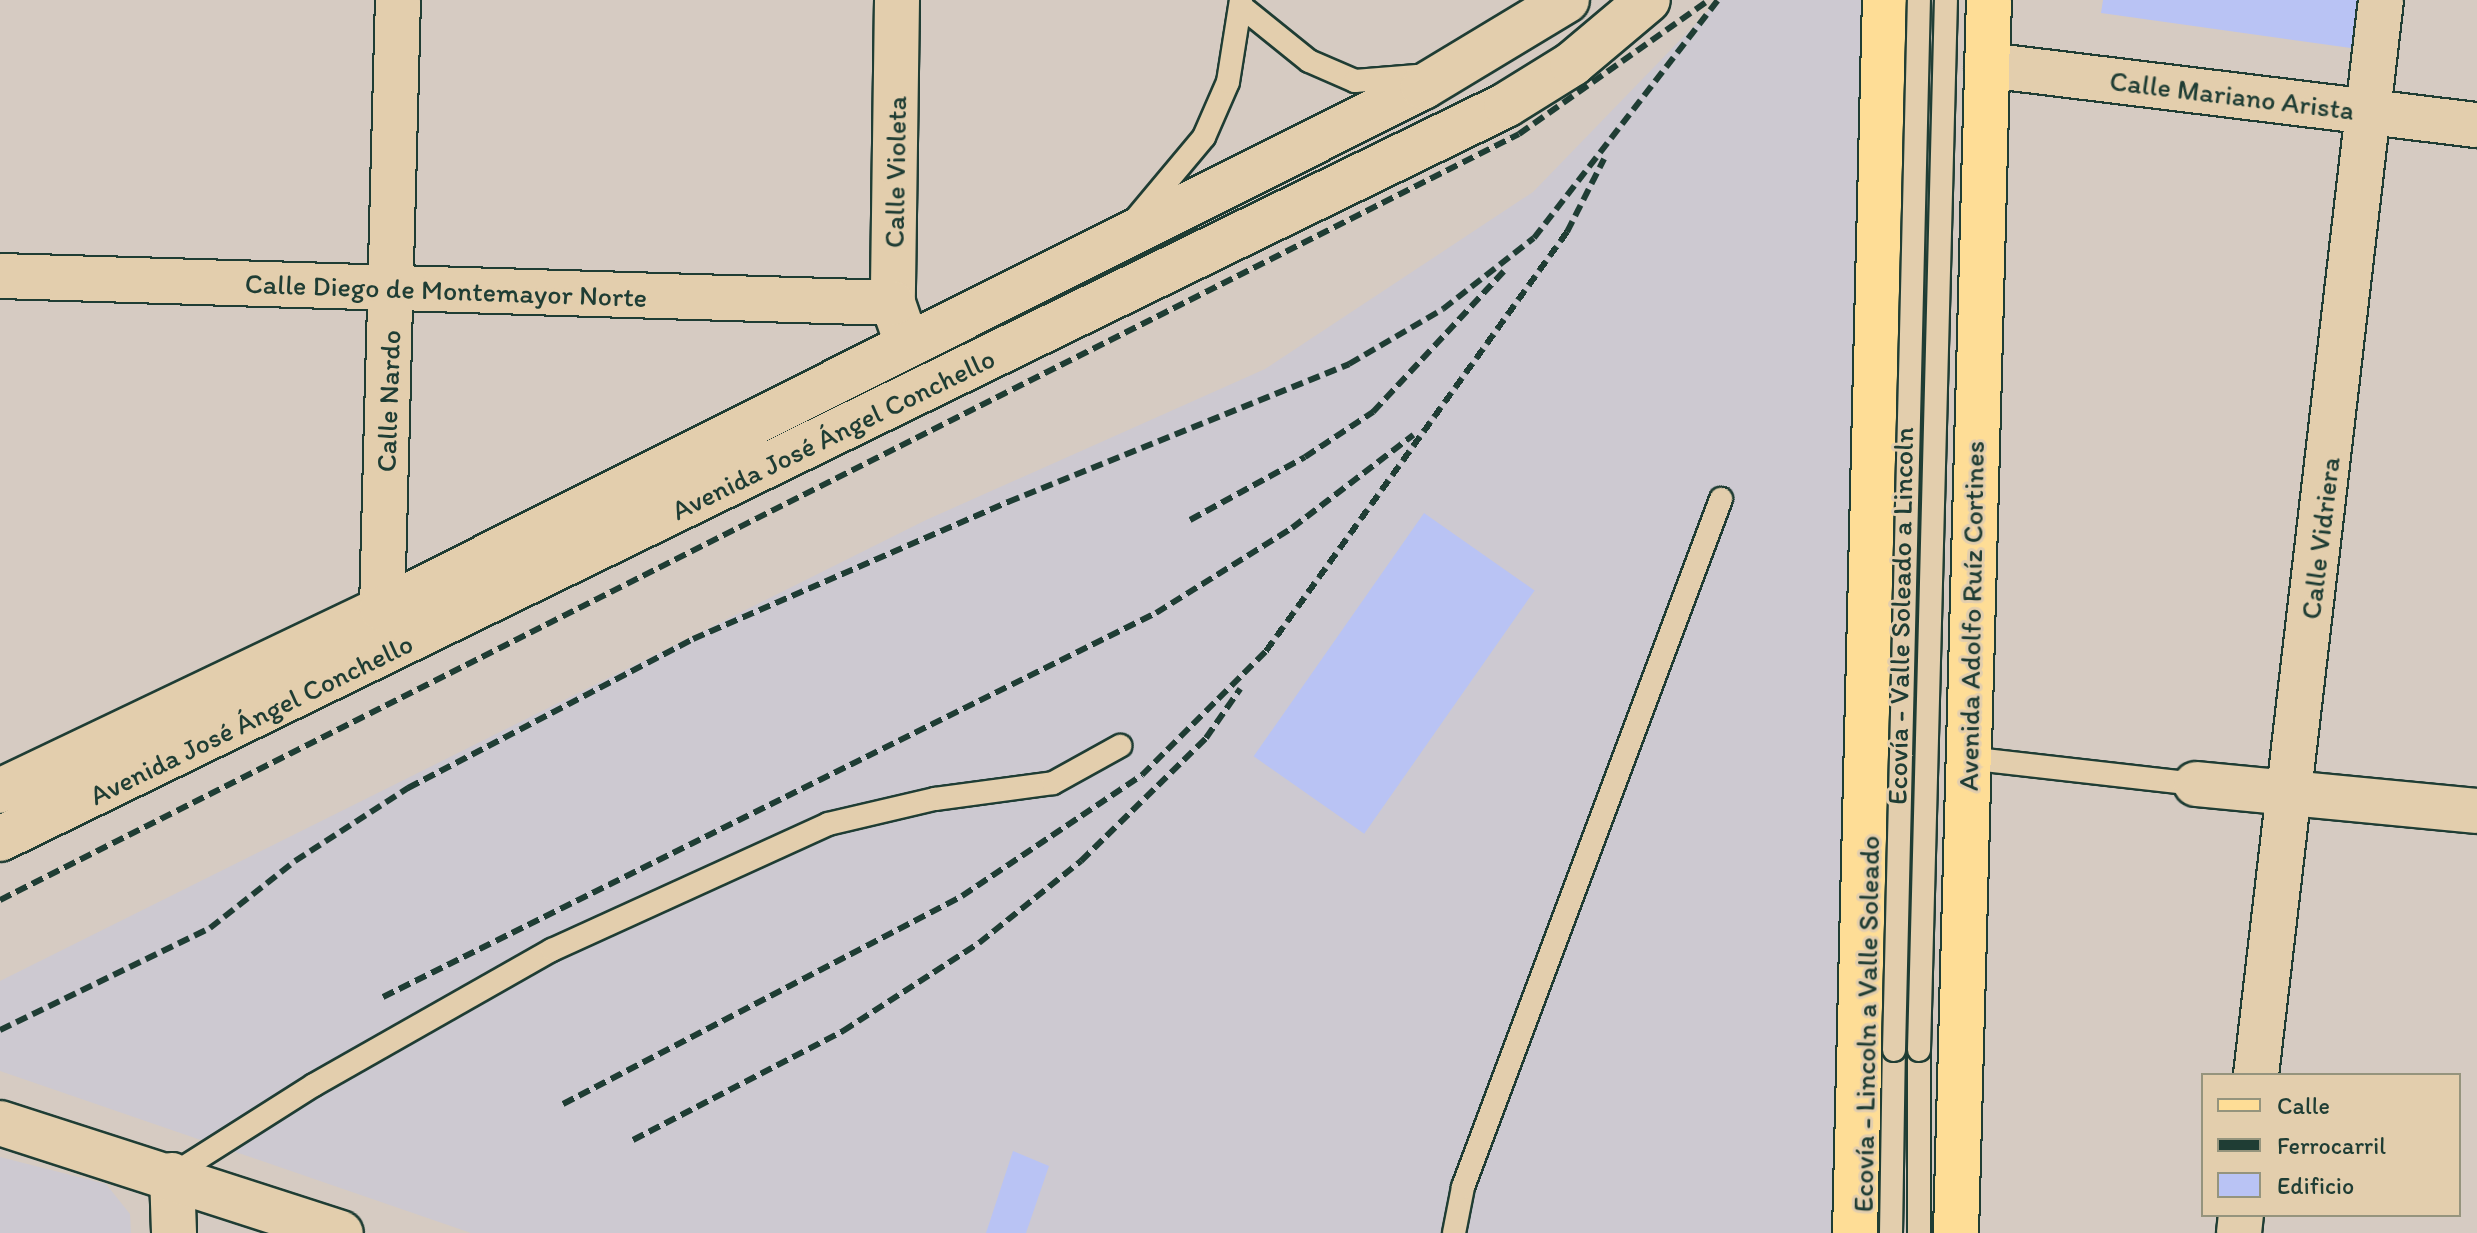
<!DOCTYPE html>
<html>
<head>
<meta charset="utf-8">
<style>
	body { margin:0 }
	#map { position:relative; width:2477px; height:1233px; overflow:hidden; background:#d6cbc2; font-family:Itim,sans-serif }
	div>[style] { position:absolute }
	.built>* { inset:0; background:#cdc9d1 }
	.building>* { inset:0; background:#b9c3f4; transform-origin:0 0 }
	.roads { filter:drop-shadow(2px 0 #1f3d34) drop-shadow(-2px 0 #1f3d34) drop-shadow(0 2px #1f3d34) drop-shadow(0 -2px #1f3d34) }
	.lane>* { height:22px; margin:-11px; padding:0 11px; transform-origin:11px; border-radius:11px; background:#e3cead }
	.street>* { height:44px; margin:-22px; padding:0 22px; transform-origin:22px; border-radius:22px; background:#e3cead }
	.secondary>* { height:44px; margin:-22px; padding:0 22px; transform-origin:22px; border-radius:22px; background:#e3cead }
	.primary>* { height:44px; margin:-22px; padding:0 22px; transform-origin:22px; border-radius:22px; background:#fedd96 }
	.rail>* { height:6px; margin-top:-3px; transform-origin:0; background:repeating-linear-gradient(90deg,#1f3d34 0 12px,transparent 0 18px) }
	.bridges { filter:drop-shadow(2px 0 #1f3d34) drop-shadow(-2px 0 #1f3d34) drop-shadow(0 2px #1f3d34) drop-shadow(0 -2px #1f3d34) }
	.lane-bridge>* { height:22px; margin:-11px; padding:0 11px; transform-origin:11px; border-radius:11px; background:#e3cead }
	span { translate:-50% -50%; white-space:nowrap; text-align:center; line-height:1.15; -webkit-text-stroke:6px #e3cead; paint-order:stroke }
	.street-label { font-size:28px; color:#1f3d34 }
	.legend { position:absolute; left:2201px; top:1073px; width:260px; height:144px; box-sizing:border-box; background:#e3cead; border:2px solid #95947d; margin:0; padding:10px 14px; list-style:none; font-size:24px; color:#1f3d34 }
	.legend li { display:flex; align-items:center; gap:16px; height:40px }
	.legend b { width:40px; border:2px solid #95947d }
</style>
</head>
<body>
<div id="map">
	<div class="built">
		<div style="clip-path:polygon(1719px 0,1862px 0,1840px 1233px,471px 1233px,0 1071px,0 981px,926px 520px,1265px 369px,1533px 192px)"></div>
		<div style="clip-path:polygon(0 1157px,106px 1184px,130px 1214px,131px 1233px,0 1233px)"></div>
	</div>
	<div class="building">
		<div style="clip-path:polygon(2103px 0,2364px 0,2358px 49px,2101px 13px)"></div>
		<div style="left:1424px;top:513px;width:135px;height:297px;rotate:35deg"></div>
		<div style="clip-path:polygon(1013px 1151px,1049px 1166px,1026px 1233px,986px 1233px)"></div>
	</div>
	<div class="roads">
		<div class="lane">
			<div style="left:1242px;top:7px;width:86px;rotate:38.9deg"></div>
			<div style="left:1309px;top:61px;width:50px;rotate:23.5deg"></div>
			<div style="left:1355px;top:81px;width:62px;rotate:-4.6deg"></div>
			<div style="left:1138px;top:216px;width:103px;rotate:-50.1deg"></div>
			<div style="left:1204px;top:137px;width:60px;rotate:-66.4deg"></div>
			<div style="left:1228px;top:82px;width:83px;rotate:-81deg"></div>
			<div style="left:1967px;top:758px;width:230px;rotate:6.5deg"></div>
			<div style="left:172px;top:1175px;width:168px;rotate:-32.4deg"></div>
			<div style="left:314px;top:1085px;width:274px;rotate:-29.6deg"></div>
			<div style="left:552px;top:950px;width:303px;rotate:-24.5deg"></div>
			<div style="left:828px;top:824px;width:110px;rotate:-13.2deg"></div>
			<div style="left:935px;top:799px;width:119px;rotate:-7.7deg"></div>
			<div style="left:1053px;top:783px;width:77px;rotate:-28.9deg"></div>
			<div style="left:1454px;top:1233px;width:47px;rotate:-78.9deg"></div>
			<div style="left:1463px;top:1187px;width:735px;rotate:-69.44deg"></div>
			<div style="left:1891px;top:1233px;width:183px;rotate:-89.1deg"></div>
			<div style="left:1919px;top:1233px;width:183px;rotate:-90deg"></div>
		</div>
		<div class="street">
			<div style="left:897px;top:0;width:303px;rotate:90.8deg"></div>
			<div style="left:893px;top:303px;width:31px;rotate:71deg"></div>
			<div style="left:1987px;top:65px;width:494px;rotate:7deg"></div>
			<div style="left:0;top:276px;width:893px;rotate:1.73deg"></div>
			<div style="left:382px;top:609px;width:609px;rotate:-88.5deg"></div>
			<div style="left:2196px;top:784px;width:282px;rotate:5.5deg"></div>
			<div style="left:2256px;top:1075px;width:1082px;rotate:-83.37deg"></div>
			<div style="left:172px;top:1175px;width:58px;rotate:88deg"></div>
			<div style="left:2239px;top:1233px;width:18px;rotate:-84deg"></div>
		</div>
		<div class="secondary">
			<div style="left:0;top:791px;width:423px;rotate:-25.5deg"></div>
			<div style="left:382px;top:609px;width:1165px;rotate:-26.63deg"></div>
			<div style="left:1423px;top:87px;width:168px;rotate:-31.1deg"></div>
			<div style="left:0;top:839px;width:1675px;rotate:-25.98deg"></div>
			<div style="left:1506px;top:105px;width:78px;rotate:-31.8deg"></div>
			<div style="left:1572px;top:64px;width:99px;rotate:-40.1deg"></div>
			<div style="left:0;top:1123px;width:358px;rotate:17.9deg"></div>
		</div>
		<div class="primary">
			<div style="left:1855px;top:1233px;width:1233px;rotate:-88.61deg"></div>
			<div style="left:1956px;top:1233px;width:1233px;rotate:-88.47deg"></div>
		</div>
	</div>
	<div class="rail">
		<div style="left:1190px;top:520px;width:131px;rotate:-28.7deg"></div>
		<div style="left:1305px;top:457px;width:82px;rotate:-33.5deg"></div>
		<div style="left:1373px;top:412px;width:192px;rotate:-47.1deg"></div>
		<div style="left:0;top:900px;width:1701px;rotate:-26.76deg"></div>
		<div style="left:1519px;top:134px;width:232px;rotate:-35.2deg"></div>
		<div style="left:383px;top:997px;width:863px;rotate:-26.42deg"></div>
		<div style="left:1156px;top:613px;width:160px;rotate:-32deg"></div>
		<div style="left:1292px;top:528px;width:153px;rotate:-37.5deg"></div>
		<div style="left:0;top:1030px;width:233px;rotate:-25.9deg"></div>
		<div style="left:210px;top:928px;width:108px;rotate:-38.2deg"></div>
		<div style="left:295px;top:861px;width:135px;rotate:-32.9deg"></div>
		<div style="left:408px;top:788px;width:322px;rotate:-27.6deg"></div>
		<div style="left:693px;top:639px;width:344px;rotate:-23.5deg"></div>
		<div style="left:1008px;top:502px;width:368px;rotate:-22deg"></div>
		<div style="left:1349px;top:364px;width:109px;rotate:-30.3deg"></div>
		<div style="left:1443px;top:309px;width:115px;rotate:-38deg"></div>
		<div style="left:1534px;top:238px;width:301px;rotate:-52.3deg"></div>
		<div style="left:563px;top:1104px;width:450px;rotate:-27.5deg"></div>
		<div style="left:962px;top:896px;width:217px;rotate:-33.9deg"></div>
		<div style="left:1142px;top:775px;width:175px;rotate:-45deg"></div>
		<div style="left:1266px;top:651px;width:516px;rotate:-54.31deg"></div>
		<div style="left:1567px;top:232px;width:82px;rotate:-63.1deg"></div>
		<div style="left:633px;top:1140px;width:237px;rotate:-27.4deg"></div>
		<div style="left:843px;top:1031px;width:162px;rotate:-32.9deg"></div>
		<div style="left:979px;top:943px;width:131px;rotate:-38.8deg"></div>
		<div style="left:1081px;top:861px;width:175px;rotate:-44.5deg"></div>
		<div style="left:1206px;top:738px;width:60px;rotate:-55.2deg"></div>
	</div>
	<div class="bridges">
		<div class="lane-bridge">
			<div style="left:1894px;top:1050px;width:1050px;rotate:-88.64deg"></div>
			<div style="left:1919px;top:1050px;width:1050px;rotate:-88.53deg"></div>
		</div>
	</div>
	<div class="street-label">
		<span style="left:2232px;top:95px;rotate:7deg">Calle Mariano Arista</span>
		<span style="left:895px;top:172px;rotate:-89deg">Calle Violeta</span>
		<span style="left:446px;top:290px;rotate:2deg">Calle Diego de Montemayor Norte</span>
		<span style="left:388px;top:401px;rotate:-88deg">Calle Nardo</span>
		<span style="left:833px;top:434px;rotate:-26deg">Avenida José Ángel Conchello</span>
		<span style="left:2320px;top:538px;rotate:-83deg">Calle Vidriera</span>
		<span style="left:1900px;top:616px;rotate:-89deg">Ecovía - Valle Soleado a Lincoln</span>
		<span style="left:1971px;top:616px;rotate:-89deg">Avenida Adolfo Ruíz Cortines</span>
		<span style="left:251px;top:719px;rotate:-26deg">Avenida José Ángel Conchello</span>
		<span style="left:1866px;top:1024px;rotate:-89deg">Ecovía - Lincoln a Valle Soleado</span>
	</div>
	<ul class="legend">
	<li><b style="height:10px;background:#fedd96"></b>Calle</li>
	<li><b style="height:10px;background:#1f3d34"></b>Ferrocarril</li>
	<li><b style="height:22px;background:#b9c3f4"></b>Edificio</li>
	</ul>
</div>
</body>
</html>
